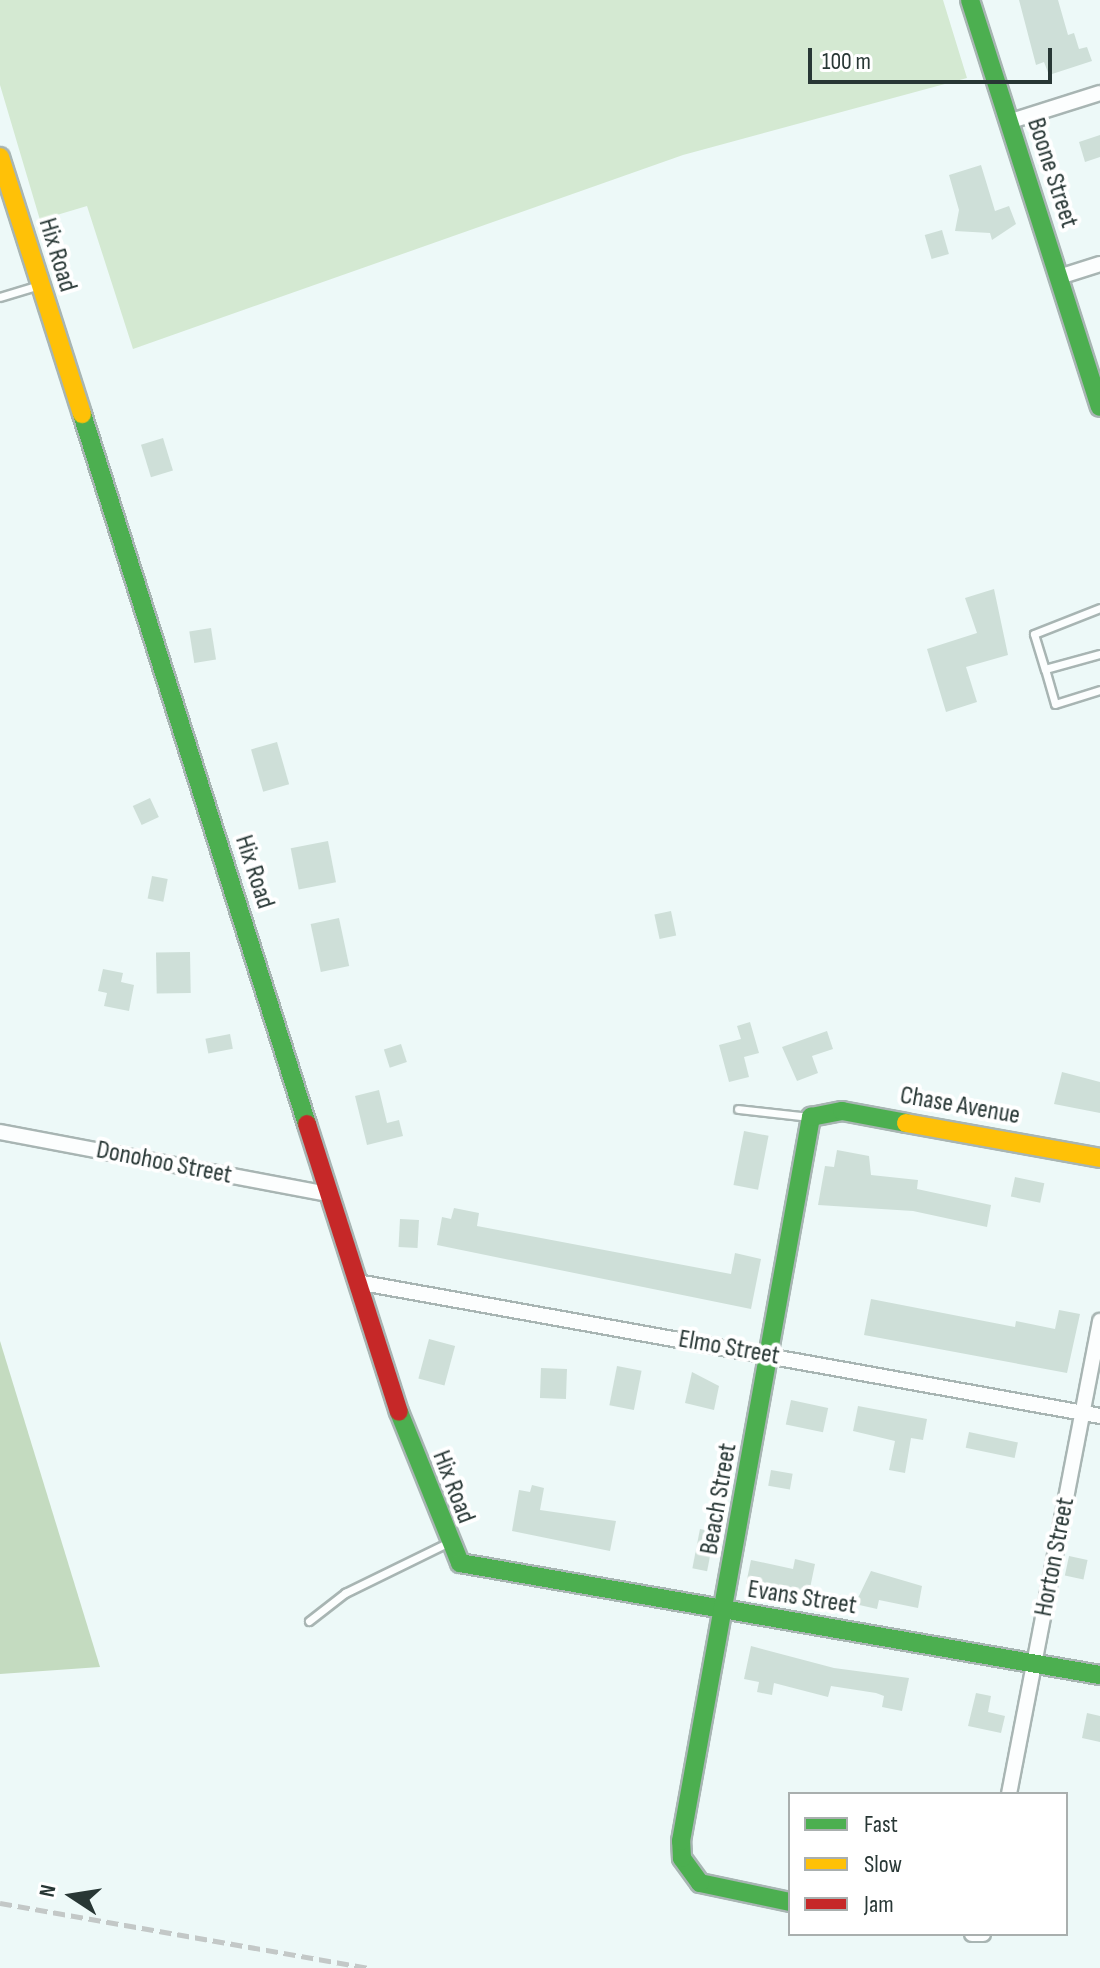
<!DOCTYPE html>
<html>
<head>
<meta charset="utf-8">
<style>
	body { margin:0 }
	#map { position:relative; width:1100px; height:1968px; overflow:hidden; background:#edf9f8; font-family:"Sofia Sans Condensed",sans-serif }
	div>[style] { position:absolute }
	.green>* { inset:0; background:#d4e9d2 }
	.forest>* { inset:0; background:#c4dbc0 }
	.building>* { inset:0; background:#cedfd8; transform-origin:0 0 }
	.roads { filter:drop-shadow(2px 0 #a8b5b3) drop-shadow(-2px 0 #a8b5b3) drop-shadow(0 2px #a8b5b3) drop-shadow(0 -2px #a8b5b3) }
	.lane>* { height:7px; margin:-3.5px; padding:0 3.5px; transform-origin:3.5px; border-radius:3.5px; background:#fcfefe }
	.street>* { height:14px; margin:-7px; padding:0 7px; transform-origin:7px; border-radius:7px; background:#fcfefe }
	.fast>* { height:18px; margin:-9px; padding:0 9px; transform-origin:9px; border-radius:9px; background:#4caf50 }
	.slow>* { height:18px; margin:-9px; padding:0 9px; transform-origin:9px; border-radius:9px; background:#ffc107 }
	.jam>* { height:18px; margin:-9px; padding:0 9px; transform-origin:9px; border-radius:9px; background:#c62828 }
	.rail>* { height:5px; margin-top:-2.5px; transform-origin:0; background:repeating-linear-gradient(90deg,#c3c8c7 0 12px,transparent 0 18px) }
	span { translate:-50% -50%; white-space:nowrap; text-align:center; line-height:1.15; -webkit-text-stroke:8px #fff; paint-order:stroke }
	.street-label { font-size:26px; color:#283735 }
	.legend { position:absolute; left:788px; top:1792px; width:280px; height:144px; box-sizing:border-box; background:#fff; border:2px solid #a9afae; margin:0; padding:10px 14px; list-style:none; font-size:24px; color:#283735 }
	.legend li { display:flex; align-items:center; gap:16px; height:40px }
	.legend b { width:40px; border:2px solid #a9afae }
	.north { position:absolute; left:32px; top:1856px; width:80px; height:80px; -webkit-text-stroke:6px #fff; paint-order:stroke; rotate:282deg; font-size:22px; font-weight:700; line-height:32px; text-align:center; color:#283735 }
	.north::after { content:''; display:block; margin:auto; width:28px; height:36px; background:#283735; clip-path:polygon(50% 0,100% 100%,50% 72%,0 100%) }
	.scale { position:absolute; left:808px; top:48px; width:244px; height:36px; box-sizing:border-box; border:4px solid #283735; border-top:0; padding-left:10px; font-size:24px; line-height:28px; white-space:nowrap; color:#283735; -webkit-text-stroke:6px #fff; paint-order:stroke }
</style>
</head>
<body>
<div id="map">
	<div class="green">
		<div style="clip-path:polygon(0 0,943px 0,967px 78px,683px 155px,133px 349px,87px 206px,40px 220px,0 85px)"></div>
	</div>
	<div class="forest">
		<div style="clip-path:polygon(0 1341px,100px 1667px,0 1674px)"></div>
	</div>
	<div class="building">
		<div style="clip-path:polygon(1019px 0,1058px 0,1068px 35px,1074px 33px,1079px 49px,1087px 47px,1092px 61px,1049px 75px,1044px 62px,1036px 65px)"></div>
		<div style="clip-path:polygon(1100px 135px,1100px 157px,1085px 162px,1079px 142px)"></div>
		<div style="clip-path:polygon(981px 165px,995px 211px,1009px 206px,1016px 224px,992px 240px,990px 233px,955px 231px,959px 210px,949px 175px)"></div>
		<div style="left:942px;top:230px;width:25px;height:18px;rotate:74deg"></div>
		<div style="left:163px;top:438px;width:34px;height:23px;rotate:73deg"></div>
		<div style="clip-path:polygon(994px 589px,1008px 655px,966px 667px,977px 702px,946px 712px,927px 649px,977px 633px,965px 598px)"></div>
		<div style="left:211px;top:628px;width:32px;height:22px;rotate:81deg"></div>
		<div style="left:277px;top:742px;width:44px;height:27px;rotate:74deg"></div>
		<div style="left:150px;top:798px;width:21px;height:19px;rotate:65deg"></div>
		<div style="left:328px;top:841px;width:42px;height:38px;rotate:79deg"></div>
		<div style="left:152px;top:876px;width:16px;height:23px;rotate:11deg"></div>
		<div style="left:671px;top:911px;width:25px;height:17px;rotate:78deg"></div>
		<div style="left:339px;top:918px;width:49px;height:29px;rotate:78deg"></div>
		<div style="left:190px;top:952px;width:41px;height:34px;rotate:89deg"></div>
		<div style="clip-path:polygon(103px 969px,123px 973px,121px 982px,134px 985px,129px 1011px,104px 1006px,107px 993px,98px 991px)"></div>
		<div style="clip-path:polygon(750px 1022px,759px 1053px,744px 1057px,749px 1077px,729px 1082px,719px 1045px,741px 1039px,737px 1026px)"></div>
		<div style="clip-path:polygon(827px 1031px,833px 1049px,812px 1056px,818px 1073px,797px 1081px,782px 1047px)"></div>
		<div style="left:230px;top:1034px;width:15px;height:25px;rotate:79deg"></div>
		<div style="left:401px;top:1044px;width:19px;height:18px;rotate:72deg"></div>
		<div style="clip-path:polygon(1062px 1072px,1100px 1082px,1100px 1113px,1054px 1104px)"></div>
		<div style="clip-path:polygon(379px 1090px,387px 1123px,399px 1120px,403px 1136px,367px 1145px,355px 1096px)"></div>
		<div style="left:744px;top:1131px;width:25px;height:55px;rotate:11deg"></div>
		<div style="clip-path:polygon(837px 1150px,869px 1156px,871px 1175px,918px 1180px,917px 1189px,991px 1205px,987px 1227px,913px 1211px,818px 1205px,825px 1166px,834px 1167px)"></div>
		<div style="left:1015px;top:1177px;width:30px;height:20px;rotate:12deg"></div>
		<div style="clip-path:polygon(454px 1208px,479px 1213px,477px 1226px,731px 1274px,735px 1253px,761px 1259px,751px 1309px,437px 1245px,442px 1217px,451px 1219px)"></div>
		<div style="left:400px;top:1219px;width:19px;height:28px;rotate:3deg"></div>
		<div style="clip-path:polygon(871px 1299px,1015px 1327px,1016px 1321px,1055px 1329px,1059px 1310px,1080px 1314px,1067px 1373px,864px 1335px)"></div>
		<div style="left:429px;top:1339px;width:27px;height:41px;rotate:15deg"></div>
		<div style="left:617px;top:1366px;width:25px;height:40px;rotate:11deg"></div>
		<div style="left:541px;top:1368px;width:26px;height:30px;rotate:2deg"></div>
		<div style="clip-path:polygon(692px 1372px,719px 1386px,714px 1410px,685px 1403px)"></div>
		<div style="left:791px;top:1400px;width:38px;height:25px;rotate:12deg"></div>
		<div style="clip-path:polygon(858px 1406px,927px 1419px,923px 1440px,911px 1438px,905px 1473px,889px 1470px,895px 1441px,853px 1431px)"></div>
		<div style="left:969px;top:1432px;width:50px;height:16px;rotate:12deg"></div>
		<div style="left:771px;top:1470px;width:22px;height:16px;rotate:10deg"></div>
		<div style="clip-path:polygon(532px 1485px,544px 1488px,540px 1510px,616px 1521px,610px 1551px,512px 1531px,519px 1490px,530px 1492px)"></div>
		<div style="left:700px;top:1529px;width:15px;height:40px;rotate:11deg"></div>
		<div style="left:1069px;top:1556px;width:19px;height:20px;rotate:12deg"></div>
		<div style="clip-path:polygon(795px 1559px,815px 1564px,809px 1593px,746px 1584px,751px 1560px,793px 1569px)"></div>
		<div style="clip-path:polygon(871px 1571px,922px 1586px,918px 1608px,879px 1600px,877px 1609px,855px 1604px)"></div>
		<div style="clip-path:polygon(751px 1646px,834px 1668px,909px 1678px,902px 1711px,882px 1707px,884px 1696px,876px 1693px,831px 1686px,828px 1697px,774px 1683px,772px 1695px,757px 1692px,759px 1682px,744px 1679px)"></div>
		<div style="clip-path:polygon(976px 1693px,991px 1696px,988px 1712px,1005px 1716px,1001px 1733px,968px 1726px)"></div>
		<div style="clip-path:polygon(1087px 1713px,1100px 1716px,1100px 1742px,1082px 1738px)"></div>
	</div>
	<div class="roads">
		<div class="lane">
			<div style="left:0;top:297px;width:39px;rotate:-17deg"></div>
			<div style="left:1100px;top:608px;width:71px;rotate:158.5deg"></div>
			<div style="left:1034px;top:634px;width:37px;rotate:73deg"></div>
			<div style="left:1045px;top:669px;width:57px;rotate:-15.3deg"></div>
			<div style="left:1045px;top:669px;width:36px;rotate:74deg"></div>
			<div style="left:1055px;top:704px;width:47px;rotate:-17.3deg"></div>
			<div style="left:738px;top:1109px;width:71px;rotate:6.4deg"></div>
			<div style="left:309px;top:1621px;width:46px;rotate:-37.9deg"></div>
			<div style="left:345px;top:1593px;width:114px;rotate:-26.1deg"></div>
		</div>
		<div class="street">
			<div style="left:1008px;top:122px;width:96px;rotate:-17.5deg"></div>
			<div style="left:1059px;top:277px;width:43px;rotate:-17.6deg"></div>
			<div style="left:0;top:1132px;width:334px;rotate:10.7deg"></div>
			<div style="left:357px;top:1282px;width:755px;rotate:10.22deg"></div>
			<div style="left:1009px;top:1794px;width:482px;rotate:-79.1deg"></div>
			<div style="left:972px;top:1934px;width:11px"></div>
		</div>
		<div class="fast">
			<div style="left:970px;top:0;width:427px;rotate:72.3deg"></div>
			<div style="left:82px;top:414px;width:745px;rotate:72.42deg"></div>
			<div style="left:399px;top:1412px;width:163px;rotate:68deg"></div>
			<div style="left:460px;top:1563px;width:650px;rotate:9.93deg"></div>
			<div style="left:790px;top:1902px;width:92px;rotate:-168.1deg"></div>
			<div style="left:700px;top:1883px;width:31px;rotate:-126deg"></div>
			<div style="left:682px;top:1858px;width:17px;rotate:-93deg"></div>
			<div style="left:681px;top:1841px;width:736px;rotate:-79.82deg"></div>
			<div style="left:811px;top:1117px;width:32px;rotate:-11deg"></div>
			<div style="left:842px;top:1111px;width:65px;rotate:10.6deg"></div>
		</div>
		<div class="slow">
			<div style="left:0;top:157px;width:270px;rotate:72.3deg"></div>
			<div style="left:906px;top:1123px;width:197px;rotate:10.2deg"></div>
		</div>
		<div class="jam">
			<div style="left:307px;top:1124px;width:302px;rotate:72.3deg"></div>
		</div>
	</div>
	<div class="rail">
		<div style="left:0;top:1903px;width:373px;rotate:10deg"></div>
	</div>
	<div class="street-label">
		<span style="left:1052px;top:173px;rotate:72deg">Boone Street</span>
		<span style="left:57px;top:255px;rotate:73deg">Hix Road</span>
		<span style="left:254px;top:872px;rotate:72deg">Hix Road</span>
		<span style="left:960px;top:1106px;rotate:10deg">Chase Avenue</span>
		<span style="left:164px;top:1163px;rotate:11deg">Donohoo Street</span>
		<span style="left:729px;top:1348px;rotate:10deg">Elmo Street</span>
		<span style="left:453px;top:1487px;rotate:69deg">Hix Road</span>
		<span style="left:719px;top:1499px;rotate:-80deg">Beach Street</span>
		<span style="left:1055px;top:1557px;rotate:-79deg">Horton Street</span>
		<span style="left:802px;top:1598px;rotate:9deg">Evans Street</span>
	</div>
	<ul class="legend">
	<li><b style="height:10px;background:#4caf50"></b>Fast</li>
	<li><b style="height:10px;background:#ffc107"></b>Slow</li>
	<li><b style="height:10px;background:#c62828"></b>Jam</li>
	</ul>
	<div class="north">N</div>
	<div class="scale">100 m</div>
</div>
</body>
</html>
